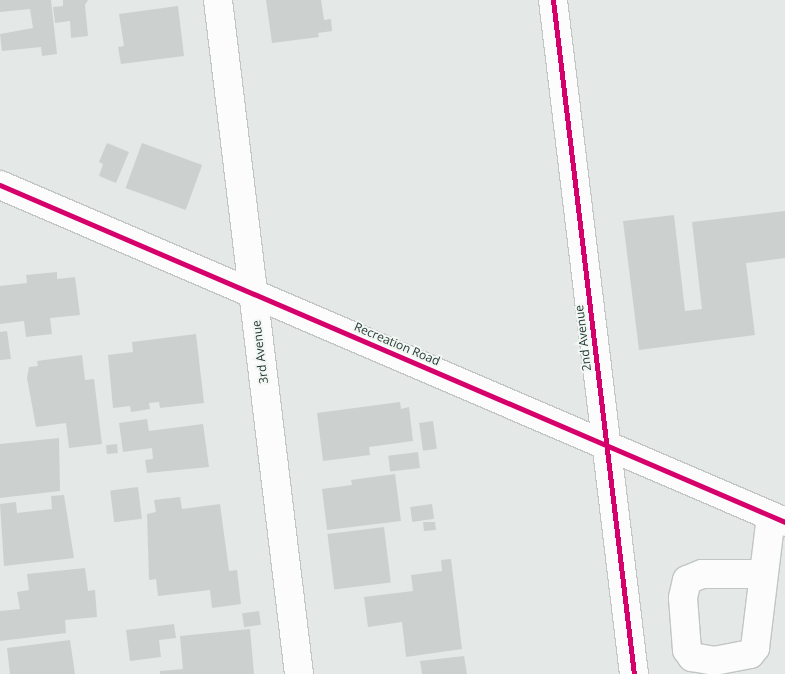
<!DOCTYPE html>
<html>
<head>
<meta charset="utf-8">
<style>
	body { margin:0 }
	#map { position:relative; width:785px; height:674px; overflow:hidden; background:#e4e8e6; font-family:"Open Sans",sans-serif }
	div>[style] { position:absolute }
	.building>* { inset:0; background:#ccd1cf; transform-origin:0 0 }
	.roads { filter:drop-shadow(1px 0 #c1c5c3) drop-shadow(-1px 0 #c1c5c3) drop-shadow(0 1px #c1c5c3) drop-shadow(0 -1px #c1c5c3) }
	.minor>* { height:28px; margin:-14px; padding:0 14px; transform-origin:14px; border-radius:14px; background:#fbfcfb }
	.cycleway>* { height:5px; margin:-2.5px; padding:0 2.5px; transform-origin:2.5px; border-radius:2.5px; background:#d6006c }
	span { translate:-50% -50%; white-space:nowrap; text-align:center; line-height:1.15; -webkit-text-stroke:4px #f2f7f4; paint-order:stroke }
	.street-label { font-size:12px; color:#243833 }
</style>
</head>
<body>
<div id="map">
	<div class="building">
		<div style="clip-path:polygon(0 0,51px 0,57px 54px,42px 56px,41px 47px,2px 51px,0 34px,33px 28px,30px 9px,0 12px)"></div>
		<div style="clip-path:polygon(63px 0,88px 0,85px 5px,88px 36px,71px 38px,70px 21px,55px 23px,53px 7px,63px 6px)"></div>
		<div style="clip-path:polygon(266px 0,321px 0,324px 20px,331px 19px,332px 31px,318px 33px,319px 37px,272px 43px)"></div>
		<div style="clip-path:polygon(178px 6px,184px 56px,121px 64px,118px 47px,124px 46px,119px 14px)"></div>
		<div style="clip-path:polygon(107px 143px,129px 152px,116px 183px,99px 176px,103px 164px,99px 162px)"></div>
		<div style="left:142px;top:143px;width:64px;height:48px;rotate:20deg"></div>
		<div style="clip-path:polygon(785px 211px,785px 258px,746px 263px,755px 335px,639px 350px,623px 221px,674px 215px,685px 311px,702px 309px,692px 222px)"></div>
		<div style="clip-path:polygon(57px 272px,57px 279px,75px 277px,80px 315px,50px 318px,52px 334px,26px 337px,24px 321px,0 324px,0 286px,27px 283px,26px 275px)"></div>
		<div style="clip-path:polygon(7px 331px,11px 359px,0 360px,0 332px)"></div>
		<div style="clip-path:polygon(196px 334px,204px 403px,160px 408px,159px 402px,149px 403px,150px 409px,131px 412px,130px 406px,113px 408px,108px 355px,133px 352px,132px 342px)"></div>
		<div style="clip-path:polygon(82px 355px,85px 380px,94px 379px,102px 444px,69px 448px,66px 423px,36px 427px,27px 378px,29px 367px,38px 366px,37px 361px)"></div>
		<div style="clip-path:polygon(400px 402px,401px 409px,409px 407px,413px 441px,369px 447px,370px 455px,323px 461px,317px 413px)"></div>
		<div style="clip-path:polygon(147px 419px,149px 431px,203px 424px,209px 467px,147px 473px,145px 460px,153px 459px,152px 448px,123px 452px,119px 423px)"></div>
		<div style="left:433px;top:421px;width:28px;height:14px;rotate:82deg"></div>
		<div style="clip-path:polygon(59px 438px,60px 491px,0 498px,0 444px)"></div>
		<div style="left:117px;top:444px;width:9px;height:11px;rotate:84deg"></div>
		<div style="left:418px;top:452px;width:16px;height:30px;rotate:83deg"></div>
		<div style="clip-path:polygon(395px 474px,401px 521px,327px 530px,322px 489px,352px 485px,351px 480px)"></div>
		<div style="left:138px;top:487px;width:32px;height:28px;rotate:83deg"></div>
		<div style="clip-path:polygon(64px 495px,74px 558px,4px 566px,0 504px,16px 502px,17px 513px,52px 509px,51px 496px)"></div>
		<div style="clip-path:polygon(180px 497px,182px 509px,220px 504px,229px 571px,237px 570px,241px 604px,212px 608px,210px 590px,158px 596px,156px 579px,149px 580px,147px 514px,156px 512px,154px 500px)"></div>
		<div style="left:432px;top:504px;width:15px;height:22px;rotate:82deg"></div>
		<div style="clip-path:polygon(423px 522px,435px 522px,436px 530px,424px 531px)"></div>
		<div style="left:384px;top:527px;width:56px;height:57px;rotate:83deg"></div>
		<div style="clip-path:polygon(451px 559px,462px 649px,406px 657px,402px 622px,368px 627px,364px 597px,413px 591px,411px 575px,442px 571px,441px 560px)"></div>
		<div style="clip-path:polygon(85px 568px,88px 591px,95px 590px,97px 617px,65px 620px,66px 633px,0 641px,0 611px,20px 609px,17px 592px,29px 590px,27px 574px)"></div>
		<div style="left:259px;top:611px;width:14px;height:17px;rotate:82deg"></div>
		<div style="clip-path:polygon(174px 624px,176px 638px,159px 640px,161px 657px,130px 661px,126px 630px)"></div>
		<div style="clip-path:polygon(250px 629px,254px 674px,160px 674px,160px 671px,183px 669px,180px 636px)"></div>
		<div style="clip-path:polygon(70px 640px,75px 674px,10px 674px,7px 648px)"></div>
		<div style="clip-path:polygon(464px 656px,467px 674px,422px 674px,420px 661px)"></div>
	</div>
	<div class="roads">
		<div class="minor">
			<div style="left:218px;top:0;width:679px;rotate:83.15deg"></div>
			<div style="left:553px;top:0;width:679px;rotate:83.15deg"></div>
			<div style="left:0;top:185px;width:854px;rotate:23.23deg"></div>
			<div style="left:763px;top:574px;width:61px;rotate:180deg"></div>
			<div style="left:702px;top:574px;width:16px;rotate:158deg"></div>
			<div style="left:687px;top:580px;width:18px;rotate:103deg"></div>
			<div style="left:683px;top:598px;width:52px;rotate:85.6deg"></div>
			<div style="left:687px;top:650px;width:9px;rotate:54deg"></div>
			<div style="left:692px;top:657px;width:22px;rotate:10deg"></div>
			<div style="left:714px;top:661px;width:37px;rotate:-11deg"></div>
			<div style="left:750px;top:654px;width:8px;rotate:-50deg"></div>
			<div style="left:755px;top:648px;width:133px;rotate:-83.1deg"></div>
		</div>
	</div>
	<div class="cycleway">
		<div style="left:553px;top:0;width:679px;rotate:83.15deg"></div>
		<div style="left:0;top:185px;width:854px;rotate:23.23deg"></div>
	</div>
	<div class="street-label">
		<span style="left:583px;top:338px;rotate:-97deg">2nd Avenue</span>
		<span style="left:397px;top:344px;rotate:23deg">Recreation Road</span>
		<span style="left:260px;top:352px;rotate:-97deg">3rd Avenue</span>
	</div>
</div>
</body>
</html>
